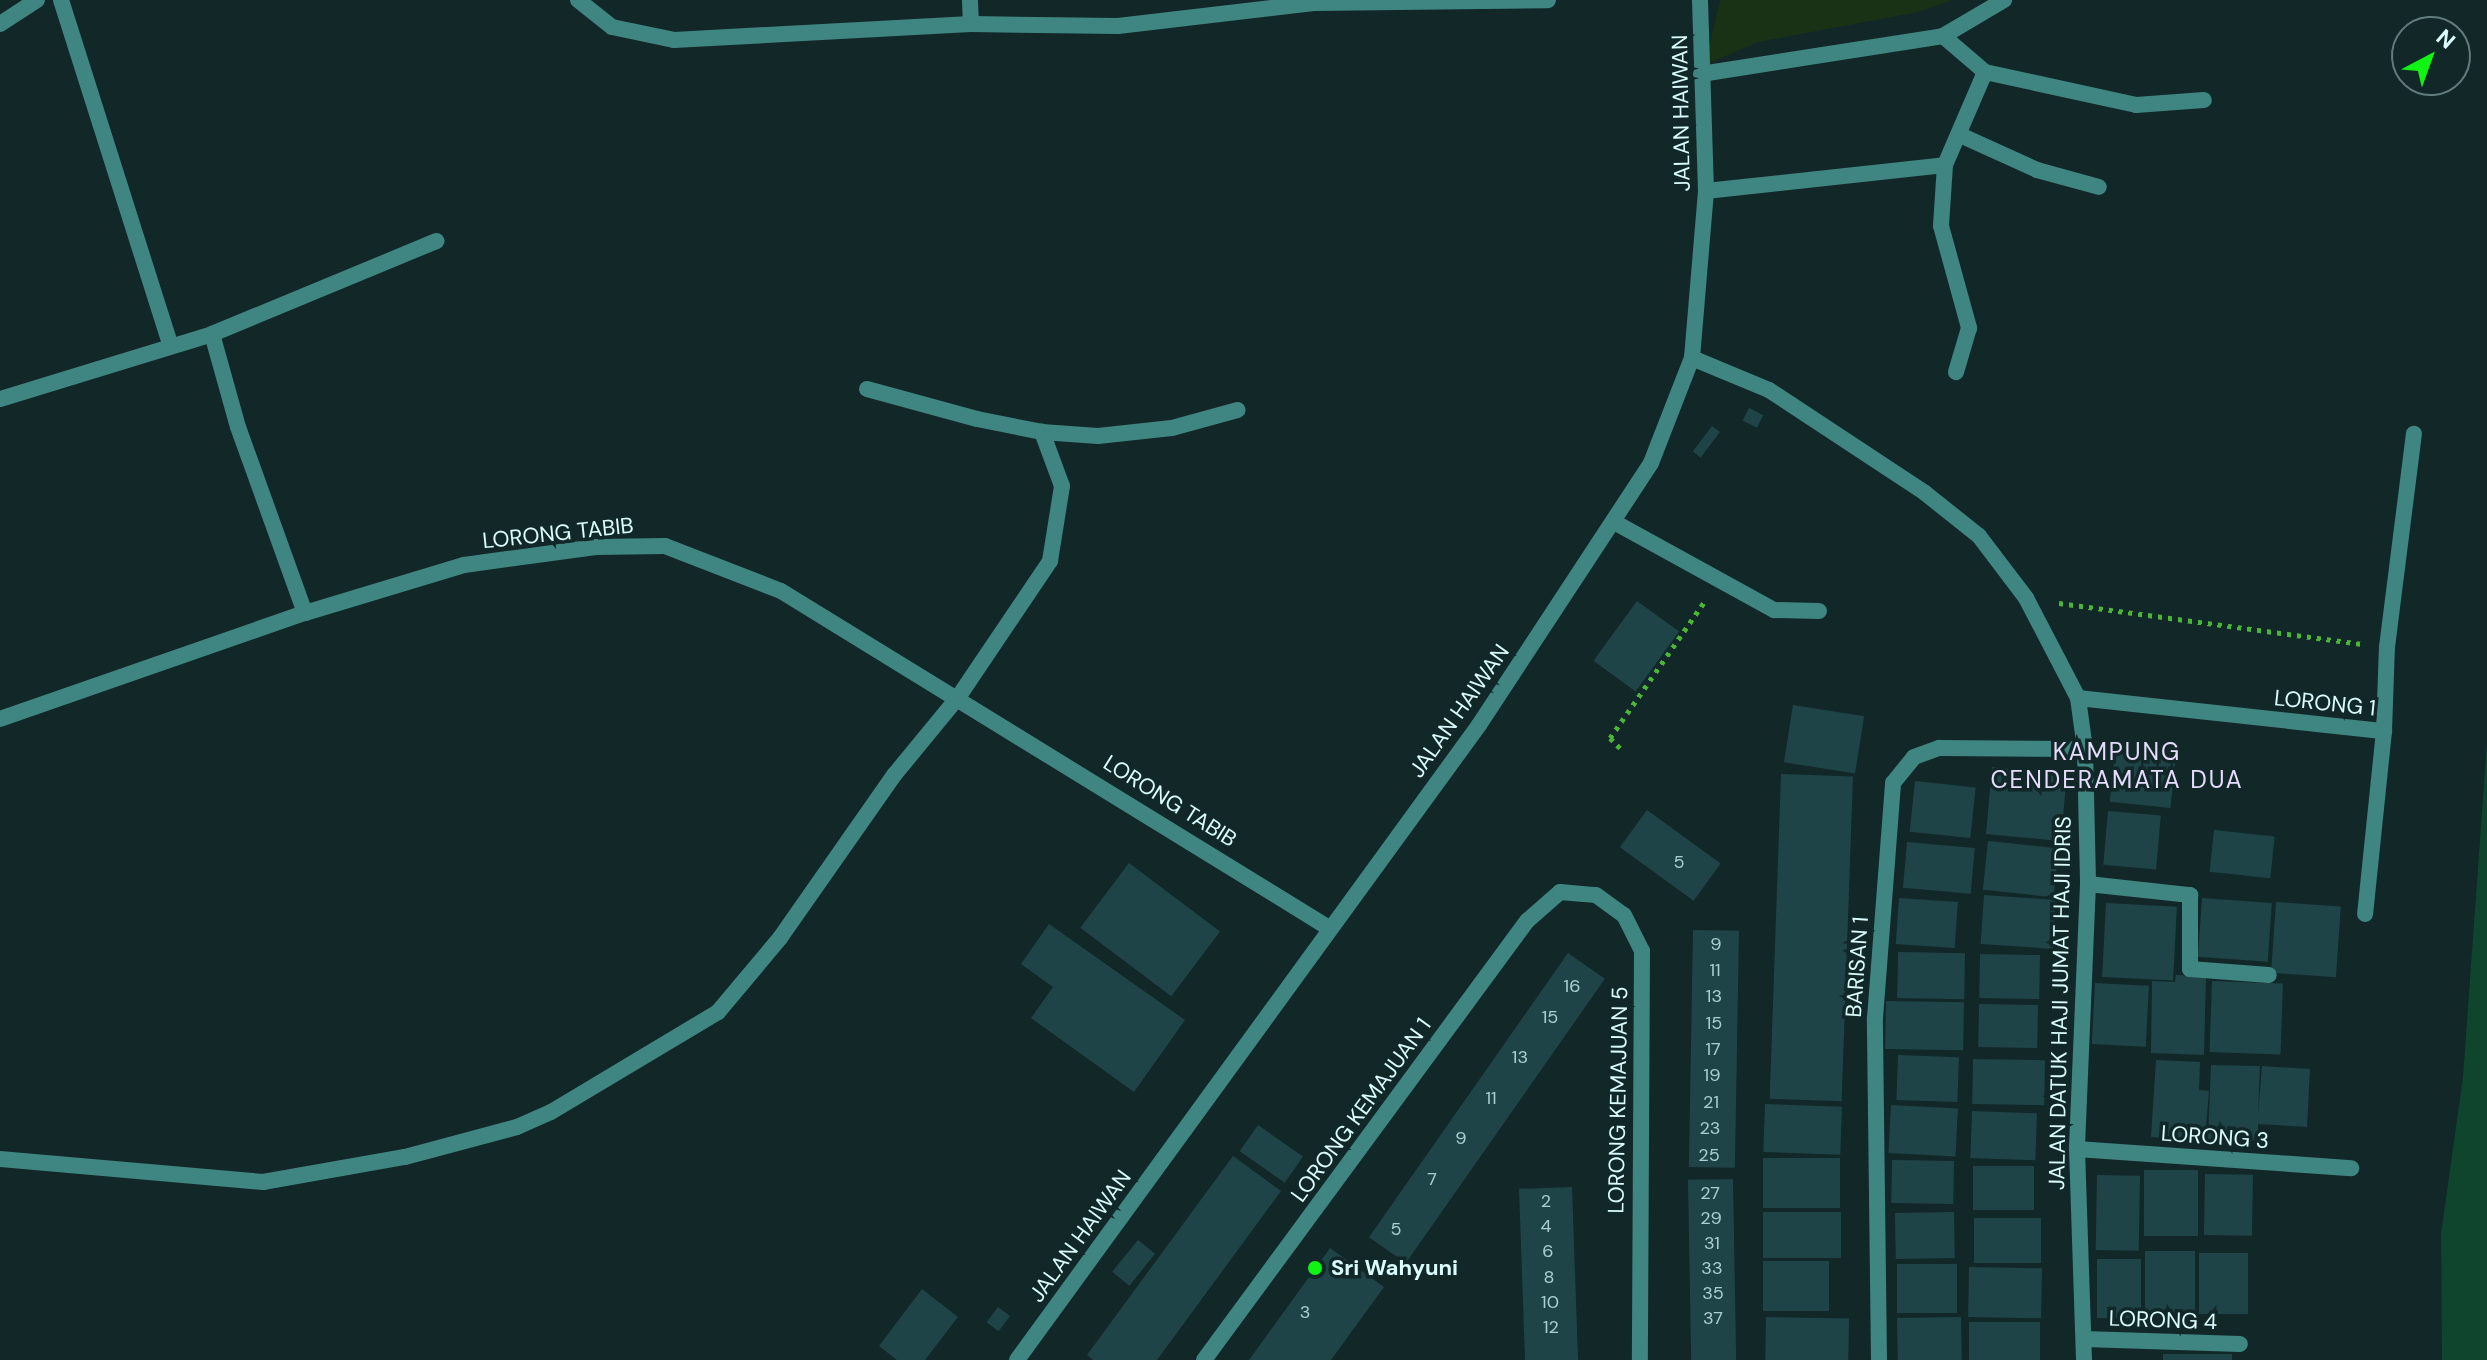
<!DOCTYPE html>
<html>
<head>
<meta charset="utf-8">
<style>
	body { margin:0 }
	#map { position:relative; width:2487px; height:1360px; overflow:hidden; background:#122728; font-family:"DM Sans",sans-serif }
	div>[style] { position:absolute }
	.green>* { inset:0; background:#193215 }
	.water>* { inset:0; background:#0e452c }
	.building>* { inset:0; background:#1f4448; transform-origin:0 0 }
	.path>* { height:5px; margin-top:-2.5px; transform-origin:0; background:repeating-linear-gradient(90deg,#4ab537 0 4px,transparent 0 10px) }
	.lane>* { height:16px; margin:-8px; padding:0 8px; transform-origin:8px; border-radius:8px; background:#3f8581 }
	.street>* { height:16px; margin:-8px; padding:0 8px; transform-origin:8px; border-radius:8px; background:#3f8581 }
	.dots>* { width:22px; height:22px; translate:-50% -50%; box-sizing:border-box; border:4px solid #122728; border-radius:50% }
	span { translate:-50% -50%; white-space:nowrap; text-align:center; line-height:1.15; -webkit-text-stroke:7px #122728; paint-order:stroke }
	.number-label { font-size:18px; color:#acced0 }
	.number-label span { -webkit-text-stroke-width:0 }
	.street-label { font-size:22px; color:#dbfcfd }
	.poi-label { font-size:22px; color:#dbfcfd; font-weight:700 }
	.left { translate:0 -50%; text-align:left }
	.neighbourhood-label { font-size:24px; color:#e6ddfd; letter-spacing:2px }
	.north { position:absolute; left:2391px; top:16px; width:80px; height:80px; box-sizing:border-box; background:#122728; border:2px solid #627c7d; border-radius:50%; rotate:41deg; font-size:22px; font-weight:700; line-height:32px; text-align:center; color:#dbfcfd }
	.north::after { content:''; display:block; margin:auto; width:28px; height:36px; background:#11f312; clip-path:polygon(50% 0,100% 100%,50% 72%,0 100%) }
</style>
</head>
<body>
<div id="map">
	<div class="green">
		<div style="clip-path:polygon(1720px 0,1952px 0,1918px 12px,1758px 42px,1705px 65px)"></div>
	</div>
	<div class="water">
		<div style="clip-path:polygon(2487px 742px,2487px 1360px,2442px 1360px,2441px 1234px,2463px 1077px)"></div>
	</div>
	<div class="building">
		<div style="left:1749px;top:408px;width:16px;height:14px;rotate:27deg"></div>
		<div style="left:1712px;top:426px;width:10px;height:32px;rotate:37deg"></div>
		<div style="left:1637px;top:601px;width:52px;height:74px;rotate:36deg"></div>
		<div style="left:1793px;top:705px;width:72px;height:58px;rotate:9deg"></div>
		<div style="left:2115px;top:752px;width:61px;height:50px;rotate:6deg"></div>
		<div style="clip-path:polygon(1992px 767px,2054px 773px,2066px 783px,2061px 841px,1986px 834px)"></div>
		<div style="left:1781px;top:774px;width:72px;height:325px;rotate:2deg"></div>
		<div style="left:1915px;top:781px;width:61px;height:51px;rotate:6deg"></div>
		<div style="left:1647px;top:810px;width:91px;height:46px;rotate:36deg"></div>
		<div style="left:2108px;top:811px;width:53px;height:54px;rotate:5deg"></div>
		<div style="left:2214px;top:830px;width:61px;height:42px;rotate:6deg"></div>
		<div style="left:1988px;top:841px;width:71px;height:49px;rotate:6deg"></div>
		<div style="left:1907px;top:842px;width:68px;height:46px;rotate:5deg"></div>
		<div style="left:1129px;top:863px;width:114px;height:81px;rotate:37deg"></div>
		<div style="left:1984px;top:895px;width:72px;height:49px;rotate:4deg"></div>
		<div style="left:1899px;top:898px;width:59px;height:46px;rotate:4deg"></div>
		<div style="left:2202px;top:898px;width:70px;height:59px;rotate:4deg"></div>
		<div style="left:2276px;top:902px;width:65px;height:71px;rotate:4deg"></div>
		<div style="left:2106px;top:903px;width:71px;height:74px;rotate:3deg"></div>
		<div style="clip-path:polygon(1049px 924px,1185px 1020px,1134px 1092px,1031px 1018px,1053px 987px,1021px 964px)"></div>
		<div style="left:1693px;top:930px;width:46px;height:237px;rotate:1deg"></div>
		<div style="left:1898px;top:952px;width:67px;height:46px;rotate:1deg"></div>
		<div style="left:1568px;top:953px;width:45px;height:347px;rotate:35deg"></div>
		<div style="left:1980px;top:954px;width:60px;height:44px;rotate:1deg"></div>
		<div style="clip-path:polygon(2176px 975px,2206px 976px,2204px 1055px,2151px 1053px,2152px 981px,2175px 982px)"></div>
		<div style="left:2212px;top:981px;width:71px;height:71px;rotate:2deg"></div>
		<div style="left:2095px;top:983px;width:54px;height:61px;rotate:3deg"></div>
		<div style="left:1886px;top:1001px;width:78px;height:48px;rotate:1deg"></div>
		<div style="left:1979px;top:1004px;width:59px;height:43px;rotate:1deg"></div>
		<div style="left:1898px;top:1055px;width:61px;height:45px;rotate:2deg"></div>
		<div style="left:1973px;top:1059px;width:72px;height:45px;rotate:1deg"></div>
		<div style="clip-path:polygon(2156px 1060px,2200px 1062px,2199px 1090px,2209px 1091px,2205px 1140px,2151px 1137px)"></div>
		<div style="clip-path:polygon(2211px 1065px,2260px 1066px,2258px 1115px,2262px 1066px,2310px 1069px,2307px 1127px,2258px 1124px,2258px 1141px,2208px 1139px)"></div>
		<div style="left:1765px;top:1104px;width:77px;height:48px;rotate:2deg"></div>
		<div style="left:1891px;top:1105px;width:67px;height:48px;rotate:3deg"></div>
		<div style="left:1972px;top:1111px;width:65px;height:47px;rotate:2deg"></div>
		<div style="left:1258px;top:1125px;width:55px;height:32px;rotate:35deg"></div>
		<div style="clip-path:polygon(1233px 1156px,1281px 1191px,1157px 1360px,1093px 1360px,1087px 1355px)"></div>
		<div style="left:1763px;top:1158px;width:77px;height:50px"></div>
		<div style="left:1892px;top:1160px;width:62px;height:43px;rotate:1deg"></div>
		<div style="left:1973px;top:1166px;width:61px;height:44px"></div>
		<div style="left:2144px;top:1170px;width:54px;height:66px"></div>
		<div style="left:2205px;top:1174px;width:48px;height:61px;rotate:1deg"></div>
		<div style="left:2097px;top:1175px;width:43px;height:75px;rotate:1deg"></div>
		<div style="left:1733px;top:1179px;width:181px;height:45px;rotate:89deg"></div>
		<div style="left:1572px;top:1187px;width:173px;height:53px;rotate:88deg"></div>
		<div style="left:1763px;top:1212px;width:78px;height:46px"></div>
		<div style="left:1954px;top:1212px;width:46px;height:59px;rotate:89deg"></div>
		<div style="left:1974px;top:1218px;width:67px;height:45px"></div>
		<div style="left:1138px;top:1240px;width:22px;height:41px;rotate:39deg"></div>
		<div style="clip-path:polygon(1330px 1248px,1384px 1287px,1331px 1360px,1249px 1360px)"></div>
		<div style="left:2145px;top:1251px;width:50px;height:66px"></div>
		<div style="left:2199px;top:1253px;width:49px;height:61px"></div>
		<div style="left:2097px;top:1259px;width:44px;height:59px"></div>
		<div style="left:1829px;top:1261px;width:50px;height:66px;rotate:90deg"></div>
		<div style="left:1897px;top:1264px;width:60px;height:49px"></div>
		<div style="left:1969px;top:1267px;width:73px;height:50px;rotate:1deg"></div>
		<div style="clip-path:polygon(922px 1289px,958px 1317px,925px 1360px,897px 1360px,879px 1346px)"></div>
		<div style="left:998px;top:1307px;width:15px;height:19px;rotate:37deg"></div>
		<div style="left:1766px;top:1317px;width:83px;height:43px;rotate:1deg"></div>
		<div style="left:1961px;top:1317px;width:43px;height:64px;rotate:89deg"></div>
		<div style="left:1969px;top:1322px;width:71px;height:38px"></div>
		<div style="left:2163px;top:1354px;width:69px;height:6px"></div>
	</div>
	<div class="path">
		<div style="left:2059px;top:603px;width:306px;rotate:7.7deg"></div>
		<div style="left:1620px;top:748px;width:14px;rotate:-135deg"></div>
		<div style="left:1610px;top:738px;width:167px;rotate:-55.3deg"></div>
	</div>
	<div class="lane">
		<div style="left:1985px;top:72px;width:155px;rotate:12.3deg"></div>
		<div style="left:2136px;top:105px;width:68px;rotate:-4.2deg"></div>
		<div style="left:1960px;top:135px;width:85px;rotate:24.4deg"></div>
		<div style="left:2037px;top:170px;width:64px;rotate:15.3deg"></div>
		<div style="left:1614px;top:522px;width:183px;rotate:28.8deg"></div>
		<div style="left:1774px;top:610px;width:45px;rotate:1.3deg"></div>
	</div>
	<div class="street">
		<div style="left:61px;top:0;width:363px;rotate:72.4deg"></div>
		<div style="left:578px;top:0;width:43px;rotate:38.5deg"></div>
		<div style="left:612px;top:27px;width:63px;rotate:11.8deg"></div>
		<div style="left:674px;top:40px;width:297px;rotate:-3.1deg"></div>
		<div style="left:971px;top:24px;width:147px;rotate:0.8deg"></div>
		<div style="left:1118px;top:26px;width:197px;rotate:-6.7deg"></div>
		<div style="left:1314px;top:3px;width:234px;rotate:-0.7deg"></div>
		<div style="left:970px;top:0;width:24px;rotate:88deg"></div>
		<div style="left:0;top:24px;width:44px;rotate:-33deg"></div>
		<div style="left:1943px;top:36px;width:55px;rotate:40.6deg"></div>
		<div style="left:1985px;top:72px;width:101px;rotate:113.3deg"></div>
		<div style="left:1945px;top:165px;width:61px;rotate:93.8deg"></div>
		<div style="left:1941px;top:226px;width:106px;rotate:74.6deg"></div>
		<div style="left:1969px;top:328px;width:46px;rotate:106.5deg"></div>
		<div style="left:1701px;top:74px;width:245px;rotate:-8.9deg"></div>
		<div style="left:1943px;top:36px;width:71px;rotate:-30.5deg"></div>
		<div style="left:1706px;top:191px;width:240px;rotate:-6.2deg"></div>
		<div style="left:212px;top:334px;width:97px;rotate:74.4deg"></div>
		<div style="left:238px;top:427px;width:198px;rotate:70.2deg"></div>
		<div style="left:1692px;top:358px;width:83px;rotate:22.6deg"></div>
		<div style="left:1769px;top:390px;width:187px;rotate:33.4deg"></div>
		<div style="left:1925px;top:493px;width:69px;rotate:38.5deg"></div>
		<div style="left:1979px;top:536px;width:78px;rotate:52.8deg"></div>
		<div style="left:2026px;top:598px;width:113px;rotate:62.5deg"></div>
		<div style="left:2078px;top:698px;width:51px;rotate:82.2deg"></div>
		<div style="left:2085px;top:749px;width:135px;rotate:88.7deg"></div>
		<div style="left:2088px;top:884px;width:265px;rotate:92.4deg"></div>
		<div style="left:2077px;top:1149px;width:211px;rotate:88.1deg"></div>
		<div style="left:867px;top:389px;width:114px;rotate:15.3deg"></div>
		<div style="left:977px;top:419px;width:66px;rotate:11.3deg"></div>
		<div style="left:1042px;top:432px;width:56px;rotate:4.1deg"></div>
		<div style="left:1098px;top:436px;width:74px;rotate:-6.2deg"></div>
		<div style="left:1172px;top:428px;width:68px;rotate:-15.3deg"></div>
		<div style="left:0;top:399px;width:222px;rotate:-17deg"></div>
		<div style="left:212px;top:334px;width:243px;rotate:-22.5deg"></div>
		<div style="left:2078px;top:698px;width:308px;rotate:6.2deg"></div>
		<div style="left:2384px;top:731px;width:184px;rotate:95.9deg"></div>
		<div style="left:0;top:719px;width:323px;rotate:-19.2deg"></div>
		<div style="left:305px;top:613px;width:166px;rotate:-16.8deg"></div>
		<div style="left:464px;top:565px;width:133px;rotate:-7.8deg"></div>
		<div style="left:596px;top:547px;width:69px;rotate:-0.8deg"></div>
		<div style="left:665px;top:546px;width:124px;rotate:21.2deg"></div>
		<div style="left:781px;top:591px;width:643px;rotate:31.59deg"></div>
		<div style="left:2384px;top:731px;width:84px;rotate:-88deg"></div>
		<div style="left:2387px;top:647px;width:215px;rotate:-82.8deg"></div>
		<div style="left:2088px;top:884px;width:103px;rotate:6.2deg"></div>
		<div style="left:2190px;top:895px;width:74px;rotate:90deg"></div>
		<div style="left:2190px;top:969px;width:79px;rotate:4.3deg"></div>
		<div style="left:2077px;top:1149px;width:275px;rotate:4deg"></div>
		<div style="left:0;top:1159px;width:264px;rotate:5deg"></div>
		<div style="left:263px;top:1182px;width:144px;rotate:-10deg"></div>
		<div style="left:405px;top:1157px;width:116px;rotate:-15deg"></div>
		<div style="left:517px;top:1127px;width:37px;rotate:-24deg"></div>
		<div style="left:551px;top:1112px;width:195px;rotate:-30.9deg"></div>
		<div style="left:718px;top:1012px;width:97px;rotate:-50deg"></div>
		<div style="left:780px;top:938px;width:200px;rotate:-55deg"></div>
		<div style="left:895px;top:774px;width:101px;rotate:-50.6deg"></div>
		<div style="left:959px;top:696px;width:163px;rotate:-56deg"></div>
		<div style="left:1050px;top:561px;width:76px;rotate:-80.9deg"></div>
		<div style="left:1062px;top:486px;width:58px;rotate:-110.3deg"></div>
		<div style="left:2084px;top:1339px;width:156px;rotate:1.8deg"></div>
		<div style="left:1017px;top:1360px;width:785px;rotate:-53.96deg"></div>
		<div style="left:1479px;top:725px;width:313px;rotate:-56.7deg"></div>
		<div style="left:1651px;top:463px;width:113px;rotate:-68.7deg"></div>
		<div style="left:1692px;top:358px;width:168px;rotate:-85.2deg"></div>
		<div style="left:1706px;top:191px;width:191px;rotate:-91.8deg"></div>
		<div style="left:1204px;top:1360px;width:545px;rotate:-53.66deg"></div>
		<div style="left:1527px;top:921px;width:44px;rotate:-41.3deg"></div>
		<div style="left:1560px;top:892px;width:36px;rotate:5deg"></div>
		<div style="left:1596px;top:895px;width:34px;rotate:36deg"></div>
		<div style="left:1624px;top:915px;width:40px;rotate:63.4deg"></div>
		<div style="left:1642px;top:951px;width:409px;rotate:90.3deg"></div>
		<div style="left:1879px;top:1360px;width:342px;rotate:-90.7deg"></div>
		<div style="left:1875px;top:1018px;width:236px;rotate:-85.6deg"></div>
		<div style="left:1893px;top:783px;width:33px;rotate:-51deg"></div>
		<div style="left:1914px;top:757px;width:27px;rotate:-20deg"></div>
		<div style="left:1939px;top:748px;width:146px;rotate:0.4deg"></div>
	</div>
	<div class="dots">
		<div style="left:1315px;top:1268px;background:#11f312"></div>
	</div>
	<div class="number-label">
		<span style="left:1679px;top:862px">5</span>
		<span style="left:1716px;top:944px">9</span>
		<span style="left:1715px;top:970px">11</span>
		<span style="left:1572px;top:986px">16</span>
		<span style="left:1714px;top:996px">13</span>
		<span style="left:1550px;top:1017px">15</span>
		<span style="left:1714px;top:1023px">15</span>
		<span style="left:1713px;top:1049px">17</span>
		<span style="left:1520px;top:1057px">13</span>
		<span style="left:1712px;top:1075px">19</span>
		<span style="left:1491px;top:1098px">11</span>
		<span style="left:1711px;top:1102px">21</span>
		<span style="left:1710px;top:1128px">23</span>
		<span style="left:1461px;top:1138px">9</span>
		<span style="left:1709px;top:1155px">25</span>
		<span style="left:1432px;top:1179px">7</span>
		<span style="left:1710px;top:1193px">27</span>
		<span style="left:1546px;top:1201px">2</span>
		<span style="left:1711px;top:1218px">29</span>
		<span style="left:1546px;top:1226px">4</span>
		<span style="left:1396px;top:1229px">5</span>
		<span style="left:1712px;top:1243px">31</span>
		<span style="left:1548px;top:1251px">6</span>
		<span style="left:1712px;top:1268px">33</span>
		<span style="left:1549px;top:1277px">8</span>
		<span style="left:1713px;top:1293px">35</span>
		<span style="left:1550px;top:1302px">10</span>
		<span style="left:1305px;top:1312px">3</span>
		<span style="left:1713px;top:1318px">37</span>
		<span style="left:1551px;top:1327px">12</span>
	</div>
	<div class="street-label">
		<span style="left:1681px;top:113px;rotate:-91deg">JALAN HAIWAN</span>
		<span style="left:558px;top:533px;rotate:-6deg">LORONG TABIB</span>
		<span style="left:2325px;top:703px;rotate:6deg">LORONG 1</span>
		<span style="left:1459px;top:711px;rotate:-55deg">JALAN HAIWAN</span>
		<span style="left:1170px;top:801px;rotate:32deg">LORONG TABIB</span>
		<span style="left:1857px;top:967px;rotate:-86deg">BARISAN 1</span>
		<span style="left:2060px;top:1003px;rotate:-89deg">JALAN DATUK HAJI JUMAT HAJI IDRIS</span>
		<span style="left:1618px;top:1100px;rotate:-89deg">LORONG KEMAJUAN 5</span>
		<span style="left:1361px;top:1110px;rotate:-54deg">LORONG KEMAJUAN 1</span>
		<span style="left:2215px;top:1137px;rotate:4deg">LORONG 3</span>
		<span style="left:1080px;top:1236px;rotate:-54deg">JALAN HAIWAN</span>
		<span style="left:2163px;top:1320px;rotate:2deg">LORONG 4</span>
	</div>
	<div class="poi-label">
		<span class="left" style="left:1331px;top:1268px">Sri Wahyuni</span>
	</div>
	<div class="neighbourhood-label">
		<span style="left:2117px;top:766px">KAMPUNG<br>CENDERAMATA DUA</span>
	</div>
	<div class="north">N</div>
</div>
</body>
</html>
